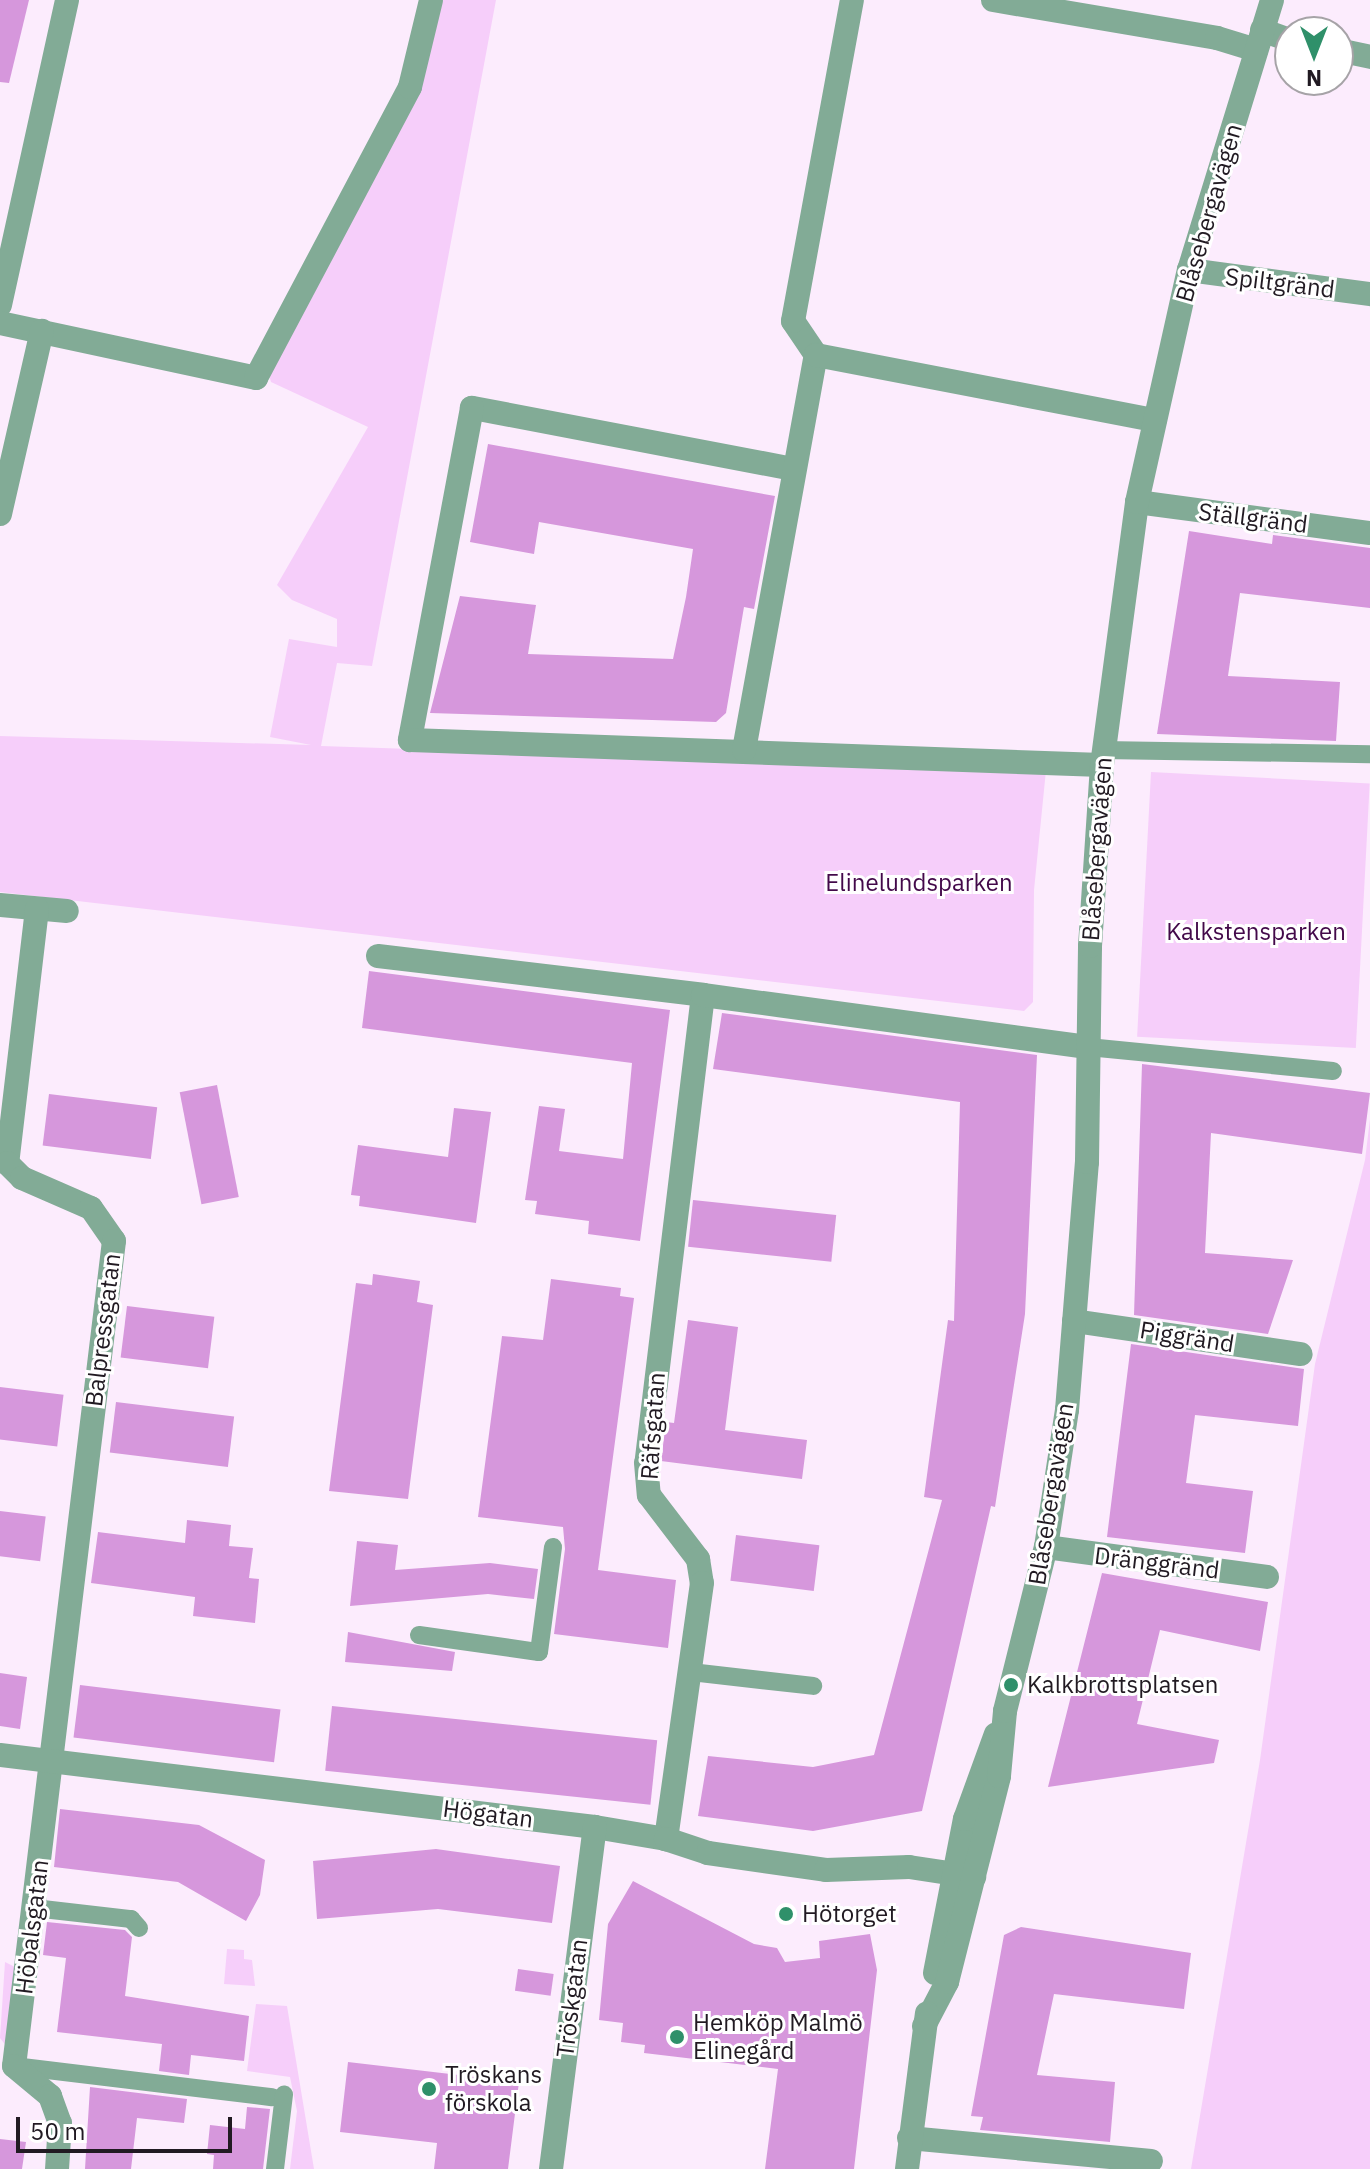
<!DOCTYPE html>
<html>
<head>
<meta charset="utf-8">
<style>
	body { margin:0 }
	#map { position:relative; width:1370px; height:2169px; overflow:hidden; background:#fcecfd; font-family:"IBM Plex Sans",sans-serif }
	div>[style] { position:absolute }
	.green>* { inset:0; background:#f6cefa; transform-origin:0 0 }
	.building>* { inset:0; background:#d697dc; transform-origin:0 0 }
	.lane>* { height:18px; margin:-9px; padding:0 9px; transform-origin:9px; border-radius:9px; background:#82ab96 }
	.street>* { height:24px; margin:-12px; padding:0 12px; transform-origin:12px; border-radius:12px; background:#82ab96 }
	.dots>* { width:22px; height:22px; translate:-50% -50%; box-sizing:border-box; border:4px solid #fff; border-radius:50% }
	span { translate:-50% -50%; white-space:nowrap; text-align:center; line-height:1.15; -webkit-text-stroke:6px #fff; paint-order:stroke }
	.street-label { font-size:24px; color:#211a22 }
	.park-label { font-size:24px; color:#43094a }
	.poi-label { font-size:24px; color:#211a22 }
	.left { translate:0 -50%; text-align:left }
	.north { position:absolute; left:1274px; top:16px; width:80px; height:80px; box-sizing:border-box; background:#fff; border:2px solid #a6a3a7; border-radius:50%; rotate:180deg; font-size:22px; font-weight:700; line-height:32px; text-align:center; color:#211a22 }
	.north::after { content:''; display:block; margin:auto; width:28px; height:36px; background:#2f906a; clip-path:polygon(50% 0,100% 100%,50% 72%,0 100%) }
	.scale { position:absolute; left:16px; top:2117px; width:216px; height:36px; box-sizing:border-box; border:4px solid #211a22; border-top:0; padding-left:10px; font-size:24px; line-height:28px; white-space:nowrap; color:#211a22; -webkit-text-stroke:6px #fff; paint-order:stroke }
</style>
</head>
<body>
<div id="map">
	<div class="green">
		<div style="clip-path:polygon(436px 0,496px 0,372px 666px,337px 663px,321px 746px,1046px 770px,1034px 890px,1033px 1002px,1024px 1011px,0 892px,0 736px,311px 745px,270px 737px,289px 639px,337px 647px,337px 619px,292px 600px,277px 585px,368px 427px,271px 382px,263px 356px,367px 186px)"></div>
		<div style="left:1151px;top:772px;width:219px;height:265px;rotate:3deg"></div>
		<div style="clip-path:polygon(1370px 1119px,1370px 2169px,1191px 2169px,1260px 1760px,1315px 1364px,1365px 1160px)"></div>
		<div style="clip-path:polygon(227px 1949px,244px 1950px,244px 1959px,252px 1960px,255px 1986px,224px 1984px)"></div>
		<div style="clip-path:polygon(5px 1962px,15px 1967px,7px 2047px,0 2038px)"></div>
		<div style="clip-path:polygon(256px 2004px,287px 2006px,314px 2169px,290px 2169px,297px 2111px,290px 2077px,247px 2071px)"></div>
	</div>
	<div class="building">
		<div style="clip-path:polygon(0 0,29px 0,9px 83px,0 82px)"></div>
		<div style="clip-path:polygon(488px 444px,775px 496px,754px 609px,744px 607px,726px 713px,716px 722px,430px 713px,460px 596px,536px 605px,528px 654px,673px 659px,686px 597px,693px 549px,539px 522px,534px 554px,470px 542px)"></div>
		<div style="clip-path:polygon(1189px 531px,1272px 544px,1273px 535px,1370px 548px,1370px 608px,1240px 593px,1228px 676px,1340px 682px,1336px 741px,1157px 734px)"></div>
		<div style="clip-path:polygon(369px 971px,670px 1010px,640px 1241px,588px 1234px,589px 1221px,535px 1214px,537px 1201px,525px 1200px,539px 1106px,565px 1109px,559px 1151px,623px 1159px,632px 1063px,362px 1028px)"></div>
		<div style="clip-path:polygon(722px 1013px,1037px 1055px,1025px 1314px,995px 1507px,991px 1506px,922px 1811px,813px 1831px,698px 1816px,708px 1756px,813px 1767px,874px 1755px,942px 1500px,924px 1497px,948px 1320px,954px 1321px,960px 1102px,713px 1069px)"></div>
		<div style="clip-path:polygon(1142px 1064px,1370px 1093px,1362px 1154px,1211px 1133px,1205px 1253px,1293px 1260px,1268px 1334px,1134px 1315px)"></div>
		<div style="left:217px;top:1085px;width:114px;height:38px;rotate:79deg"></div>
		<div style="left:49px;top:1094px;width:109px;height:52px;rotate:7deg"></div>
		<div style="clip-path:polygon(454px 1108px,491px 1112px,476px 1223px,359px 1206px,360px 1196px,351px 1195px,358px 1145px,448px 1157px)"></div>
		<div style="left:693px;top:1200px;width:144px;height:47px;rotate:6deg"></div>
		<div style="clip-path:polygon(373px 1274px,420px 1281px,417px 1302px,433px 1305px,408px 1499px,329px 1491px,356px 1283px,372px 1285px)"></div>
		<div style="clip-path:polygon(551px 1279px,621px 1288px,620px 1296px,634px 1298px,598px 1570px,676px 1580px,668px 1648px,554px 1634px,565px 1549px,563px 1527px,478px 1517px,502px 1336px,543px 1340px)"></div>
		<div style="left:127px;top:1306px;width:88px;height:52px;rotate:7deg"></div>
		<div style="clip-path:polygon(688px 1320px,738px 1327px,725px 1430px,807px 1440px,802px 1479px,661px 1461px,666px 1422px,674px 1423px)"></div>
		<div style="clip-path:polygon(1131px 1344px,1304px 1369px,1298px 1426px,1195px 1415px,1186px 1483px,1253px 1491px,1245px 1553px,1107px 1537px)"></div>
		<div style="left:0;top:1387px;width:64px;height:52px;rotate:7deg"></div>
		<div style="left:116px;top:1402px;width:119px;height:51px;rotate:7deg"></div>
		<div style="left:0;top:1511px;width:46px;height:45px;rotate:7deg"></div>
		<div style="clip-path:polygon(187px 1520px,231px 1525px,229px 1546px,253px 1548px,249px 1578px,259px 1579px,255px 1623px,193px 1616px,195px 1597px,91px 1583px,98px 1532px,185px 1543px)"></div>
		<div style="left:736px;top:1535px;width:84px;height:46px;rotate:7deg"></div>
		<div style="clip-path:polygon(357px 1541px,398px 1545px,395px 1570px,490px 1563px,538px 1569px,534px 1599px,488px 1594px,350px 1606px)"></div>
		<div style="clip-path:polygon(1102px 1573px,1268px 1602px,1260px 1651px,1160px 1630px,1137px 1724px,1219px 1740px,1214px 1763px,1048px 1787px)"></div>
		<div style="clip-path:polygon(348px 1632px,455px 1652px,452px 1671px,345px 1662px)"></div>
		<div style="clip-path:polygon(0 1673px,27px 1677px,20px 1729px,0 1726px)"></div>
		<div style="left:80px;top:1685px;width:202px;height:53px;rotate:7deg"></div>
		<div style="left:332px;top:1706px;width:327px;height:65px;rotate:6deg"></div>
		<div style="clip-path:polygon(60px 1809px,199px 1825px,265px 1860px,260px 1895px,246px 1921px,178px 1882px,54px 1867px)"></div>
		<div style="clip-path:polygon(436px 1849px,560px 1866px,552px 1923px,438px 1909px,317px 1919px,313px 1861px)"></div>
		<div style="clip-path:polygon(633px 1881px,754px 1944px,777px 1948px,785px 1962px,820px 1958px,819px 1941px,870px 1934px,877px 1970px,854px 2169px,765px 2169px,778px 2069px,644px 2053px,645px 2045px,621px 2042px,623px 2023px,599px 2020px,608px 1924px)"></div>
		<div style="clip-path:polygon(47px 1922px,125px 1930px,132px 1937px,125px 1996px,249px 2016px,244px 2061px,191px 2055px,189px 2075px,159px 2071px,162px 2044px,57px 2032px,66px 1958px,43px 1955px)"></div>
		<div style="clip-path:polygon(1021px 1927px,1191px 1953px,1184px 2009px,1054px 1994px,1037px 2075px,1115px 2082px,1110px 2142px,980px 2130px,983px 2117px,971px 2116px,1004px 1935px)"></div>
		<div style="left:518px;top:1969px;width:36px;height:22px;rotate:8deg"></div>
		<div style="clip-path:polygon(348px 2062px,519px 2082px,508px 2169px,434px 2169px,437px 2143px,340px 2132px)"></div>
		<div style="clip-path:polygon(90px 2087px,187px 2099px,184px 2123px,137px 2118px,131px 2169px,85px 2169px)"></div>
		<div style="clip-path:polygon(247px 2107px,270px 2109px,263px 2169px,213px 2169px,214px 2155px,207px 2154px,210px 2125px,245px 2129px)"></div>
		<div style="clip-path:polygon(0 2139px,26px 2142px,22px 2169px,0 2169px)"></div>
	</div>
	<div class="lane">
		<div style="left:1103px;top:750px;width:267px;rotate:0.9deg"></div>
		<div style="left:1088px;top:1047px;width:246px;rotate:5.6deg"></div>
		<div style="left:419px;top:1635px;width:121px;rotate:8.1deg"></div>
		<div style="left:539px;top:1652px;width:106px;rotate:-82.4deg"></div>
		<div style="left:691px;top:1672px;width:123px;rotate:6.5deg"></div>
		<div style="left:34px;top:1908px;width:98px;rotate:6.5deg"></div>
		<div style="left:131px;top:1919px;width:12px;rotate:48deg"></div>
		<div style="left:14px;top:2066px;width:260px;rotate:6.9deg"></div>
		<div style="left:275px;top:2169px;width:75px;rotate:-83.1deg"></div>
	</div>
	<div class="street">
		<div style="left:993px;top:0;width:227px;rotate:9.6deg"></div>
		<div style="left:1217px;top:38px;width:41px;rotate:17.1deg"></div>
		<div style="left:1262px;top:30px;width:30px;rotate:20deg"></div>
		<div style="left:1338px;top:50px;width:33px;rotate:12deg"></div>
		<div style="left:1189px;top:270px;width:183px;rotate:7.6deg"></div>
		<div style="left:0;top:305px;width:312px;rotate:-77.6deg"></div>
		<div style="left:0;top:323px;width:262px;rotate:12.1deg"></div>
		<div style="left:256px;top:378px;width:329px;rotate:-62.1deg"></div>
		<div style="left:410px;top:87px;width:89px;rotate:-76.4deg"></div>
		<div style="left:816px;top:355px;width:41px;rotate:-124.1deg"></div>
		<div style="left:793px;top:321px;width:326px;rotate:-79.6deg"></div>
		<div style="left:793px;top:469px;width:327px;rotate:-169.2deg"></div>
		<div style="left:472px;top:408px;width:338px;rotate:100.6deg"></div>
		<div style="left:410px;top:740px;width:692px;rotate:2.07deg"></div>
		<div style="left:1137px;top:502px;width:235px;rotate:7.6deg"></div>
		<div style="left:0;top:514px;width:188px;rotate:-77.1deg"></div>
		<div style="left:744px;top:750px;width:402px;rotate:-79.7deg"></div>
		<div style="left:816px;top:355px;width:345px;rotate:10.9deg"></div>
		<div style="left:0;top:905px;width:67px;rotate:5.1deg"></div>
		<div style="left:37px;top:909px;width:256px;rotate:96.7deg"></div>
		<div style="left:7px;top:1163px;width:21px;rotate:45deg"></div>
		<div style="left:22px;top:1178px;width:75px;rotate:23.5deg"></div>
		<div style="left:91px;top:1208px;width:40px;rotate:55.1deg"></div>
		<div style="left:114px;top:1241px;width:831px;rotate:96.91deg"></div>
		<div style="left:14px;top:2066px;width:47px;rotate:39.8deg"></div>
		<div style="left:50px;top:2096px;width:29px;rotate:70deg"></div>
		<div style="left:60px;top:2123px;width:46px;rotate:93.7deg"></div>
		<div style="left:378px;top:956px;width:327px;rotate:6.8deg"></div>
		<div style="left:703px;top:995px;width:471px;rotate:96.9deg"></div>
		<div style="left:646px;top:1463px;width:32px;rotate:85deg"></div>
		<div style="left:649px;top:1495px;width:81px;rotate:52.6deg"></div>
		<div style="left:698px;top:1559px;width:24px;rotate:81deg"></div>
		<div style="left:702px;top:1583px;width:259px;rotate:98deg"></div>
		<div style="left:703px;top:995px;width:388px;rotate:7.7deg"></div>
		<div style="left:1074px;top:1321px;width:229px;rotate:8.3deg"></div>
		<div style="left:1046px;top:1547px;width:223px;rotate:7.7deg"></div>
		<div style="left:0;top:1755px;width:599px;rotate:6.9deg"></div>
		<div style="left:595px;top:1827px;width:72px;rotate:9.6deg"></div>
		<div style="left:666px;top:1839px;width:44px;rotate:18.4deg"></div>
		<div style="left:708px;top:1853px;width:119px;rotate:8.2deg"></div>
		<div style="left:826px;top:1870px;width:83px;rotate:-2.1deg"></div>
		<div style="left:909px;top:1867px;width:66px;rotate:8.7deg"></div>
		<div style="left:935px;top:1973px;width:157px;rotate:-79deg"></div>
		<div style="left:965px;top:1819px;width:90px;rotate:-70deg"></div>
		<div style="left:924px;top:2026px;width:50px;rotate:-62.4deg"></div>
		<div style="left:947px;top:1982px;width:212px;rotate:-75.8deg"></div>
		<div style="left:999px;top:1776px;width:65px;rotate:-84.7deg"></div>
		<div style="left:1005px;top:1711px;width:169px;rotate:-76deg"></div>
		<div style="left:1046px;top:1547px;width:139px;rotate:-81.3deg"></div>
		<div style="left:1067px;top:1410px;width:249px;rotate:-85.4deg"></div>
		<div style="left:1087px;top:1162px;width:216px;rotate:-89.2deg"></div>
		<div style="left:1090px;top:946px;width:181px;rotate:-86.2deg"></div>
		<div style="left:1102px;top:765px;width:265px;rotate:-82.4deg"></div>
		<div style="left:1137px;top:502px;width:238px;rotate:-77.4deg"></div>
		<div style="left:1189px;top:270px;width:282px;rotate:-72.9deg"></div>
		<div style="left:909px;top:2138px;width:243px;rotate:5.4deg"></div>
		<div style="left:551px;top:2169px;width:345px;rotate:-82.7deg"></div>
		<div style="left:907px;top:2169px;width:157px;rotate:-82.7deg"></div>
	</div>
	<div class="dots">
		<div style="left:1011px;top:1685px;background:#2f906a"></div>
		<div style="left:786px;top:1914px;background:#2f906a"></div>
		<div style="left:677px;top:2037px;background:#2f906a"></div>
		<div style="left:429px;top:2089px;background:#2f906a"></div>
	</div>
	<div class="street-label">
		<span style="left:1209px;top:213px;rotate:-74deg">Blåsebergavägen</span>
		<span style="left:1280px;top:283px;rotate:7deg">Spiltgränd</span>
		<span style="left:1253px;top:518px;rotate:7deg">Ställgränd</span>
		<span style="left:1097px;top:849px;rotate:-86deg">Blåsebergavägen</span>
		<span style="left:103px;top:1330px;rotate:-83deg">Balpressgatan</span>
		<span style="left:1187px;top:1337px;rotate:9deg">Piggränd</span>
		<span style="left:653px;top:1426px;rotate:-86deg">Räfsgatan</span>
		<span style="left:1051px;top:1494px;rotate:-81deg">Blåsebergavägen</span>
		<span style="left:1157px;top:1563px;rotate:7deg">Dränggränd</span>
		<span style="left:488px;top:1814px;rotate:7deg">Högatan</span>
		<span style="left:32px;top:1927px;rotate:-83deg">Höbalsgatan</span>
		<span style="left:572px;top:1998px;rotate:-83deg">Tröskgatan</span>
	</div>
	<div class="park-label">
		<span style="left:919px;top:883px">Elinelundsparken</span>
		<span style="left:1256px;top:932px">Kalkstensparken</span>
	</div>
	<div class="poi-label">
		<span class="left" style="left:1027px;top:1685px">Kalkbrottsplatsen</span>
		<span class="left" style="left:802px;top:1914px">Hötorget</span>
		<span class="left" style="left:693px;top:2037px">Hemköp Malmö<br>Elinegård</span>
		<span class="left" style="left:445px;top:2089px">Tröskans<br>förskola</span>
	</div>
	<div class="north">N</div>
	<div class="scale">50 m</div>
</div>
</body>
</html>
